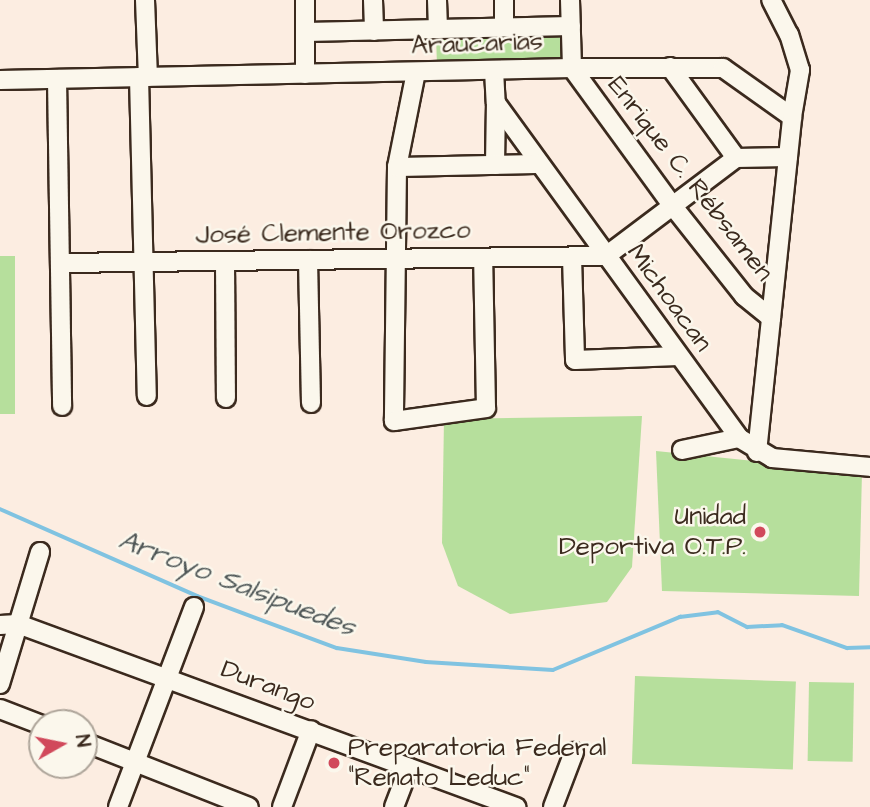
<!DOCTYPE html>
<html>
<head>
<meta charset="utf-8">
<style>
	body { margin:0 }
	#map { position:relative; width:870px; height:807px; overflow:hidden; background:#fcede1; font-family:"Architects Daughter",sans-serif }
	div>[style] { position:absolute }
	.green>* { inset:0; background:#b6df9c; transform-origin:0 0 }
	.stream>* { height:3.5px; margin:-1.75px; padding:0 1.75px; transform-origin:1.75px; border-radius:1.75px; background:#80c3e1 }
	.roads { filter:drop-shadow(2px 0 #3b2a1e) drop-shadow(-2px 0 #3b2a1e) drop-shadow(0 2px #3b2a1e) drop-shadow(0 -2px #3b2a1e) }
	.minor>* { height:18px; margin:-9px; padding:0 9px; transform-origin:9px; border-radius:9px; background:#fbf7ec }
	.dots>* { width:19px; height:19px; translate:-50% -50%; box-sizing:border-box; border:4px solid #fbf7ec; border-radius:50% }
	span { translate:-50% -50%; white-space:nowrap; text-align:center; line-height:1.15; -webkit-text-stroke:5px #fbf7ec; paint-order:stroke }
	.street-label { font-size:26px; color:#3b2a1e }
	.poi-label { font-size:26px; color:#3b2a1e }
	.right { translate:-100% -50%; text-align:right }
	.left { translate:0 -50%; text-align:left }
	.water-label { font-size:28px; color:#505858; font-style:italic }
	.north { position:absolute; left:28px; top:709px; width:70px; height:70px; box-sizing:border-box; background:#fbf7ec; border:2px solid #aea59a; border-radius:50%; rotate:81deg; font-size:19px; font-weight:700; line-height:28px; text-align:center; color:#3b2a1e }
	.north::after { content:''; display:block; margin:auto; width:24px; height:32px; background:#d1495b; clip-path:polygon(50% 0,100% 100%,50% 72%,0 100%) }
</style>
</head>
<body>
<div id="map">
	<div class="green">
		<div style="left:563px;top:34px;width:27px;height:127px;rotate:88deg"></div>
		<div style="left:15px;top:256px;width:158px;height:15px;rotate:90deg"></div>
		<div style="clip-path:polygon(642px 416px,632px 567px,607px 602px,510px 614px,458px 586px,442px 543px,444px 419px)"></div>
		<div style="clip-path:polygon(656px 451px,862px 472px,859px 596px,662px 591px)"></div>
		<div style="left:635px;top:676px;width:161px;height:88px;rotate:2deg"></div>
		<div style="left:809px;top:682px;width:45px;height:79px;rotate:1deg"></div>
	</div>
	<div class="stream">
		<div style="left:0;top:509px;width:215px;rotate:23.8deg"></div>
		<div style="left:197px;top:596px;width:149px;rotate:20.4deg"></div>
		<div style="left:337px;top:648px;width:90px;rotate:8.9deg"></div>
		<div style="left:426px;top:662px;width:127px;rotate:3.6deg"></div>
		<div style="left:553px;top:670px;width:138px;rotate:-22.7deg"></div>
		<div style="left:680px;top:617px;width:38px;rotate:-7deg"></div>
		<div style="left:718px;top:612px;width:33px;rotate:27deg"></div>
		<div style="left:747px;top:627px;width:35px;rotate:-3deg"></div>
		<div style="left:782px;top:625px;width:69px;rotate:19.5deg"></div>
		<div style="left:847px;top:648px;width:23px;rotate:-2deg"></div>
	</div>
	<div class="roads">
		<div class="minor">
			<div style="left:145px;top:0;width:77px;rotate:87.8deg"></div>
			<div style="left:305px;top:0;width:74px;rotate:90deg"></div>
			<div style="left:373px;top:0;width:31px;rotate:88deg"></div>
			<div style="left:437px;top:0;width:28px;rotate:88deg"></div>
			<div style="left:504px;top:0;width:27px;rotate:90deg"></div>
			<div style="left:570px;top:0;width:68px;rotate:88.3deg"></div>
			<div style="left:572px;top:68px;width:170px;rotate:53.9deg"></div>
			<div style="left:672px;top:205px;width:116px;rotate:51.6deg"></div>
			<div style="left:744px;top:296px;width:35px;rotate:39deg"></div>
			<div style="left:306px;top:32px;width:265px;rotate:-1.3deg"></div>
			<div style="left:670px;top:67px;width:112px;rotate:54deg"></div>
			<div style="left:494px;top:70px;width:33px;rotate:87deg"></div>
			<div style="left:496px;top:103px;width:414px;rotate:54deg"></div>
			<div style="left:739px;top:438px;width:39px;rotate:31deg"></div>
			<div style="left:772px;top:458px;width:98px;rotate:5.2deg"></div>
			<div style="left:416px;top:72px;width:97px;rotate:101.3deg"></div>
			<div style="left:397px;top:167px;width:254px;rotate:90.7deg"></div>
			<div style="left:394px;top:421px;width:93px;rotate:-8deg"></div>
			<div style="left:486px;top:408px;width:150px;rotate:-91.1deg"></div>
			<div style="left:139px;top:77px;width:319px;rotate:88.6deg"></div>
			<div style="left:57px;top:79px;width:327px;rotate:89.1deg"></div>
			<div style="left:0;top:80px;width:572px;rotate:-1.2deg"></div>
			<div style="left:572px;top:68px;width:151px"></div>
			<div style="left:723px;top:68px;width:85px;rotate:35.4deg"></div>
			<div style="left:495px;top:165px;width:62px;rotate:-89.1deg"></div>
			<div style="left:397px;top:167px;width:141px;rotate:-1.2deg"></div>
			<div style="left:572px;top:257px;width:103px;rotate:88.3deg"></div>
			<div style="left:575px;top:360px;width:103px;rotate:-2.2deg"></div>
			<div style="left:308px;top:260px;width:143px;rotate:88.8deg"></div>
			<div style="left:225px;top:261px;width:137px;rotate:89.6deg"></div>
			<div style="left:60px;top:263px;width:546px;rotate:-0.73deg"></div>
			<div style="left:606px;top:256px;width:163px;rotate:-37deg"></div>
			<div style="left:736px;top:158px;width:52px;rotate:-1.1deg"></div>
			<div style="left:682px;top:450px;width:58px;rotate:-11.9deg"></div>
			<div style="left:757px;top:452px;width:337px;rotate:-84deg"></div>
			<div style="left:792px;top:117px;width:48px;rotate:-80.3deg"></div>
			<div style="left:800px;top:70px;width:37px;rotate:-107deg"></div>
			<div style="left:789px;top:35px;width:39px;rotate:-117deg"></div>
			<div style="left:0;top:625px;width:18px;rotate:-3deg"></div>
			<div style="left:18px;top:624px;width:531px;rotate:20.18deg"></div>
			<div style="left:0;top:684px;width:138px;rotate:-73.1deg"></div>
			<div style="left:0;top:709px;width:45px;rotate:20.9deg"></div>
			<div style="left:84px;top:742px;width:177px;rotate:21.5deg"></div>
			<div style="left:118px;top:807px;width:214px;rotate:-69.2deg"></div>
			<div style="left:282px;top:807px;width:82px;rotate:-69.4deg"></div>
			<div style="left:394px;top:807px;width:42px;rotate:-69deg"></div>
			<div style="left:553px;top:807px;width:59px;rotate:-69.1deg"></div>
		</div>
	</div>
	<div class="dots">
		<div style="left:760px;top:532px;background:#d1495b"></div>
		<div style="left:334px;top:763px;background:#d1495b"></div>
	</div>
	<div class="street-label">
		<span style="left:477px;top:44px;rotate:-2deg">Araucarias</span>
		<span style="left:690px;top:179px;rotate:52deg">Enrique C. Rébsamen</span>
		<span style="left:333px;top:233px;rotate:-1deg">José Clemente Orozco</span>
		<span style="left:669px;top:298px;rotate:54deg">Michoacan</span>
		<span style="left:268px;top:686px;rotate:21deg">Durango</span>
	</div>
	<div class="poi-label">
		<span class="right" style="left:746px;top:532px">Unidad<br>Deportiva O.T.P.</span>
		<span class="left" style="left:348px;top:763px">Preparatoria Federal<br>"Renato Leduc"</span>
	</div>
	<div class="water-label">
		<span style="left:237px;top:584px;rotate:21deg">Arroyo Salsipuedes</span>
	</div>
	<div class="north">N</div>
</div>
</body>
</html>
